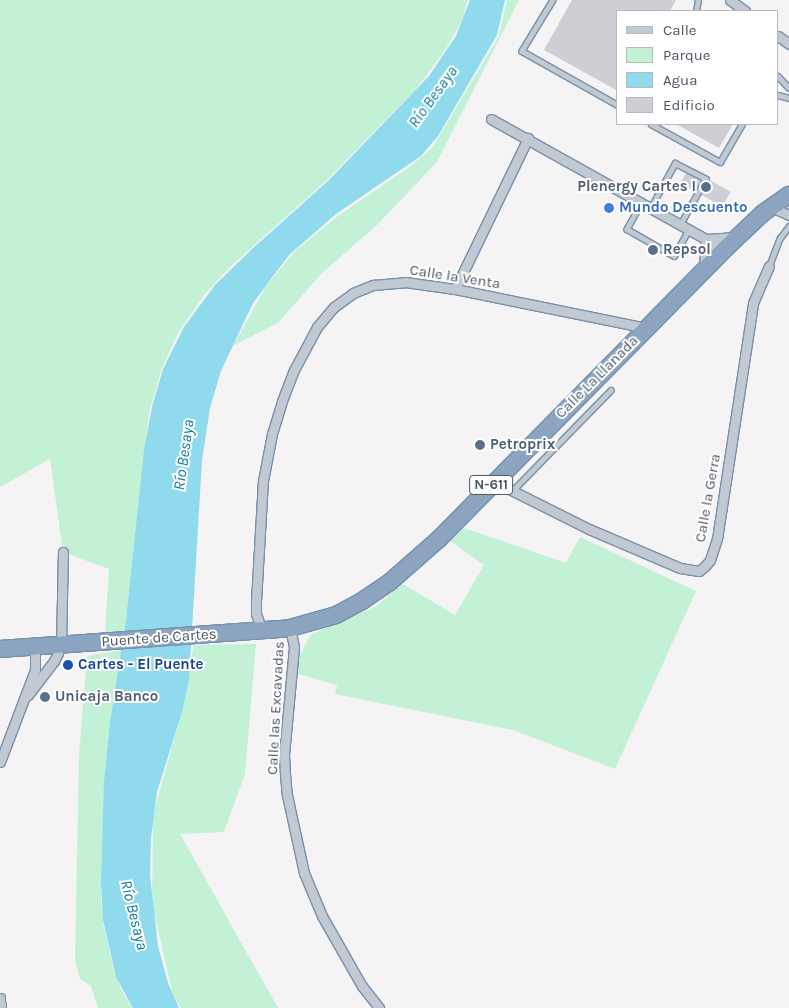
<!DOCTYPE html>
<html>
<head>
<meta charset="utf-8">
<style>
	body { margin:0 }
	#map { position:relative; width:789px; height:1008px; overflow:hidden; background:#f5f3f3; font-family:Karla,sans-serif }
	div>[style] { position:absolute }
	.green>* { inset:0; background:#c3f1d5 }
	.water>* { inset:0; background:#90daee }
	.building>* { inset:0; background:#cdcfd5; transform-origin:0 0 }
	.roads { filter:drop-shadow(1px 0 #7690ad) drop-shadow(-1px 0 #7690ad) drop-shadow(0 1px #7690ad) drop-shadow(0 -1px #7690ad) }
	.lane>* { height:4.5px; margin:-2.25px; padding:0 2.25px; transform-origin:2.25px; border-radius:2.25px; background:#c1cad2 }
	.street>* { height:9px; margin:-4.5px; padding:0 4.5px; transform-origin:4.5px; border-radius:4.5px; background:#c1cad2 }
	.highway>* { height:16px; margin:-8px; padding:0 8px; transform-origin:8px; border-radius:8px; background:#8ba5c1 }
	.dots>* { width:14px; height:14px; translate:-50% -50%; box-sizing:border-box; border:2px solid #fff; border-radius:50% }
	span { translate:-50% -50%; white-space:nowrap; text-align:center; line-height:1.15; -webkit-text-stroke:4px #fff; paint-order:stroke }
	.shield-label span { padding:1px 4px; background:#fff; border:1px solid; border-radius:4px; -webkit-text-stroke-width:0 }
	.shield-label { font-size:14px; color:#4a5661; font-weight:700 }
	.service-label { font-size:15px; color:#4e5e75; font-weight:700 }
	.right { translate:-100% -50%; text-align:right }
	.left { translate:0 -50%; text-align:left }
	.shop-label { font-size:15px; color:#366cbe; font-weight:700 }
	.street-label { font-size:15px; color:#4a5661 }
	.transit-label { font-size:15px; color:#164399; font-weight:700 }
	.water-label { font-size:16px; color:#0c7c9b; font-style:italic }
	.legend { position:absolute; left:616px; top:10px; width:162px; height:115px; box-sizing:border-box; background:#fff; border:1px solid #b7bbc0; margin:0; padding:6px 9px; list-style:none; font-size:15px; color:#4a5661 }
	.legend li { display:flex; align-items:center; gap:10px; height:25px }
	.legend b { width:25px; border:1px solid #b7bbc0 }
</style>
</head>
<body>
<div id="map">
	<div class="green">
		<div style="clip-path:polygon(0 0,468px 0,462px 20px,446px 49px,416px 89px,328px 179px,229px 268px,204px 295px,178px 333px,162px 368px,149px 413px,124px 634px,105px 634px,109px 569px,63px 552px,50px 459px,0 487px)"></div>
		<div style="clip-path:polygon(507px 0,519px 0,437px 162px,377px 225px,321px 274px,279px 322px,233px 346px,266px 286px,295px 251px,338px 216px,412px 165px,432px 148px,499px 36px)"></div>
		<div style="clip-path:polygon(464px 528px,566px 563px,580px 537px,696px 591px,615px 769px,513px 730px,335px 694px,337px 685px,298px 674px,298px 659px,310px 635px,375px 607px,403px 584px,455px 615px,484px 565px,450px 541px)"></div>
		<div style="clip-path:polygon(256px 644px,245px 774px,224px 832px,180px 834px,278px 1008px,181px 1008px,173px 995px,152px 904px,153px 815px,177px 729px,194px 645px)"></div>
		<div style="clip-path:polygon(122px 650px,110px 722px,105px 773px,101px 899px,104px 927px,114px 971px,121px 989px,133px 1008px,98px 1008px,91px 986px,80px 979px,75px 961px,79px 755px,87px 656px)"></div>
	</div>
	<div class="water">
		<div style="clip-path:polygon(470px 0,505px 0,497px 35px,438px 136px,421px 156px,336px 214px,289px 255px,253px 303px,221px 371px,210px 408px,202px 460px,189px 680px,182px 712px,157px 792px,151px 838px,150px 875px,158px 946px,168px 983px,179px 1008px,133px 1008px,116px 977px,103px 920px,101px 885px,104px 781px,110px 722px,126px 619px,144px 450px,152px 407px,163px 369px,184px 327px,215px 285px,252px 249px,329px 180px,429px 76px,456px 36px)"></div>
	</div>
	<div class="building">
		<div style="clip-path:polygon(572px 0,676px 0,670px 11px,618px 11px,618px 91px,544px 50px)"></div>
		<div style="clip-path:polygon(676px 124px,733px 124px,719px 148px)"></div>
		<div style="left:689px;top:168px;width:48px;height:17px;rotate:30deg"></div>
	</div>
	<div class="roads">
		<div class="lane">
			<div style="left:553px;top:0;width:60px;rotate:121.3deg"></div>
			<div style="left:522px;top:51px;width:110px;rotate:29.4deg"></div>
			<div style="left:696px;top:11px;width:11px;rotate:-80deg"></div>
			<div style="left:778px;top:76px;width:16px;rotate:47deg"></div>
			<div style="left:778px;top:95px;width:11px;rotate:15deg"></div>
			<div style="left:651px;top:124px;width:79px;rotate:28.8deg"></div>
			<div style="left:720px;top:162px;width:44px;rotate:-59.9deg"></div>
			<div style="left:641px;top:204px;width:29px;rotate:119deg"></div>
			<div style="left:627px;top:229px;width:54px;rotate:29.9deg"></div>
			<div style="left:674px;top:256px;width:31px;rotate:-61deg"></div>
			<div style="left:651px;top:207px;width:50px;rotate:-61.4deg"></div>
			<div style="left:675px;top:163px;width:35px;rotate:27deg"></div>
			<div style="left:706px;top:179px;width:51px;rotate:119.1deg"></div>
			<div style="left:769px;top:266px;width:30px;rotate:-69deg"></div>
			<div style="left:780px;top:238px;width:15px;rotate:-53deg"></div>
			<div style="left:512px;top:491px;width:141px;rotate:-45.6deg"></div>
		</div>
		<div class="street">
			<div style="left:730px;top:0;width:19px;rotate:36deg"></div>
			<div style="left:778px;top:36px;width:14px;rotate:36deg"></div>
			<div style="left:491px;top:119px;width:246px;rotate:29.2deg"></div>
			<div style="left:706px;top:239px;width:12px;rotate:42deg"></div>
			<div style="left:715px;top:247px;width:11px;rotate:5deg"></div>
			<div style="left:771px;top:207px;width:20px;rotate:24deg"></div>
			<div style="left:706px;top:239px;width:30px;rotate:-4deg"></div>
			<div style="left:704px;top:268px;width:29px;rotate:-86deg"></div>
			<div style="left:455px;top:289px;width:168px;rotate:-64.2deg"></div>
			<div style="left:495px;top:482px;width:105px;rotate:26.6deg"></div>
			<div style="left:589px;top:529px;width:99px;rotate:23.2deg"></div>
			<div style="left:680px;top:568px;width:19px;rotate:9deg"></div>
			<div style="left:699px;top:571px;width:8px;rotate:-40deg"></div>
			<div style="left:705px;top:566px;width:8px;rotate:-50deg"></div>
			<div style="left:710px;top:560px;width:22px;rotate:-72deg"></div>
			<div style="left:717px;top:539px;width:239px;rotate:-81.3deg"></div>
			<div style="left:753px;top:303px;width:40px;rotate:-66.6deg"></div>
			<div style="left:290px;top:628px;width:19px;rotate:78deg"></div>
			<div style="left:294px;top:647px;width:108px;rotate:95.3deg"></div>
			<div style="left:284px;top:755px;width:19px;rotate:87deg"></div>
			<div style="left:285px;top:774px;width:21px;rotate:85deg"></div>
			<div style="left:287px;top:795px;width:80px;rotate:77.7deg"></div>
			<div style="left:304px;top:873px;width:47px;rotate:67.3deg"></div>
			<div style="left:322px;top:916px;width:81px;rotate:60.3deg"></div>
			<div style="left:362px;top:986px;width:28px;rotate:52deg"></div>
			<div style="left:262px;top:631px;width:18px;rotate:-109deg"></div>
			<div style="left:256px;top:614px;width:13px;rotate:-90deg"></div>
			<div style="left:256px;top:601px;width:120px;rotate:-86.7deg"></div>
			<div style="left:263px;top:481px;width:48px;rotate:-79.2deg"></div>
			<div style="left:272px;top:434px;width:34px;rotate:-73deg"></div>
			<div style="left:282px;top:401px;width:33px;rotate:-69deg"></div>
			<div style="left:294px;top:370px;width:49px;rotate:-61.9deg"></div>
			<div style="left:317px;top:327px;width:26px;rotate:-50deg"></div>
			<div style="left:334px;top:307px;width:24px;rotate:-36deg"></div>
			<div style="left:353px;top:293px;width:22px;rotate:-22deg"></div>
			<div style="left:373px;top:285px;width:32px;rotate:-5deg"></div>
			<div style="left:405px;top:282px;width:50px;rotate:8deg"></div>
			<div style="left:455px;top:289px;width:195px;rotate:11.5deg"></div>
			<div style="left:61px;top:645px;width:93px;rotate:-88.8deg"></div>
			<div style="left:28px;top:695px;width:43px;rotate:-52.6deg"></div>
			<div style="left:54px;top:661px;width:9px;rotate:-63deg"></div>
			<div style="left:58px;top:653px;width:7px;rotate:-90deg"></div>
			<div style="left:0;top:762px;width:98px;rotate:-69.2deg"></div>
			<div style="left:35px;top:670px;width:24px;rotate:-90deg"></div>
			<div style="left:0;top:998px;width:10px;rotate:84deg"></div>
		</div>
		<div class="highway">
			<div style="left:0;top:649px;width:291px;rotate:-4.1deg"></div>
			<div style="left:290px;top:628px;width:48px;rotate:-15.8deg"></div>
			<div style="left:336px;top:615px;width:30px;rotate:-28deg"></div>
			<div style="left:362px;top:601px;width:34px;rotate:-34deg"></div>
			<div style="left:390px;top:582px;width:65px;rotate:-41.3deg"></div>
			<div style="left:439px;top:539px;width:409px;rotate:-45.4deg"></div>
			<div style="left:726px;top:248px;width:51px;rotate:-43.4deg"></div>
			<div style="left:763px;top:213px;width:32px;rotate:-35deg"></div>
		</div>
	</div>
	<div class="dots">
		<div style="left:706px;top:187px;background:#5c6f8a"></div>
		<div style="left:609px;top:208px;background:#3f7fe0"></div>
		<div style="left:653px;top:250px;background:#5c6f8a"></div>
		<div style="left:480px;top:445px;background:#5c6f8a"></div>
		<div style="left:68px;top:665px;background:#1a4fb4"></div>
		<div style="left:45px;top:697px;background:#5c6f8a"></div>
	</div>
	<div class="shield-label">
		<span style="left:491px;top:485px">N-611</span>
	</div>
	<div class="service-label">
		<span class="right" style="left:696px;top:187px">Plenergy Cartes I</span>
		<span class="left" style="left:663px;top:250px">Repsol</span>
		<span class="left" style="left:490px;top:445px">Petroprix</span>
		<span class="left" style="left:55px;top:697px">Unicaja Banco</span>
	</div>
	<div class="shop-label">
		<span class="left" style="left:619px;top:208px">Mundo Descuento</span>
	</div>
	<div class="street-label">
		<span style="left:455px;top:277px;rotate:9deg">Calle la Venta</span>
		<span style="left:597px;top:377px;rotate:-45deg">Calle La Llanada</span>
		<span style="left:708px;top:498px;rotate:-80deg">Calle la Gerra</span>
		<span style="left:159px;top:638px;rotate:-4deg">Puente de Cartes</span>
		<span style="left:276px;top:708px;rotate:-87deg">Calle las Excavadas</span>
	</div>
	<div class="transit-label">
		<span class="left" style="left:78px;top:665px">Cartes - El Puente</span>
	</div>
	<div class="water-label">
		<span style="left:433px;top:97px;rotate:-54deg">Río Besaya</span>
		<span style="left:184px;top:455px;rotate:-82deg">Río Besaya</span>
		<span style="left:134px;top:915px;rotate:76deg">Río Besaya</span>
	</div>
	<ul class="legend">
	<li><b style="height:6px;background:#c1cad2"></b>Calle</li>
	<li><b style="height:14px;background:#c3f1d5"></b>Parque</li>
	<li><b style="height:14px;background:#90daee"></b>Agua</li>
	<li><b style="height:14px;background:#cdcfd5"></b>Edificio</li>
	</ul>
</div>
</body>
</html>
